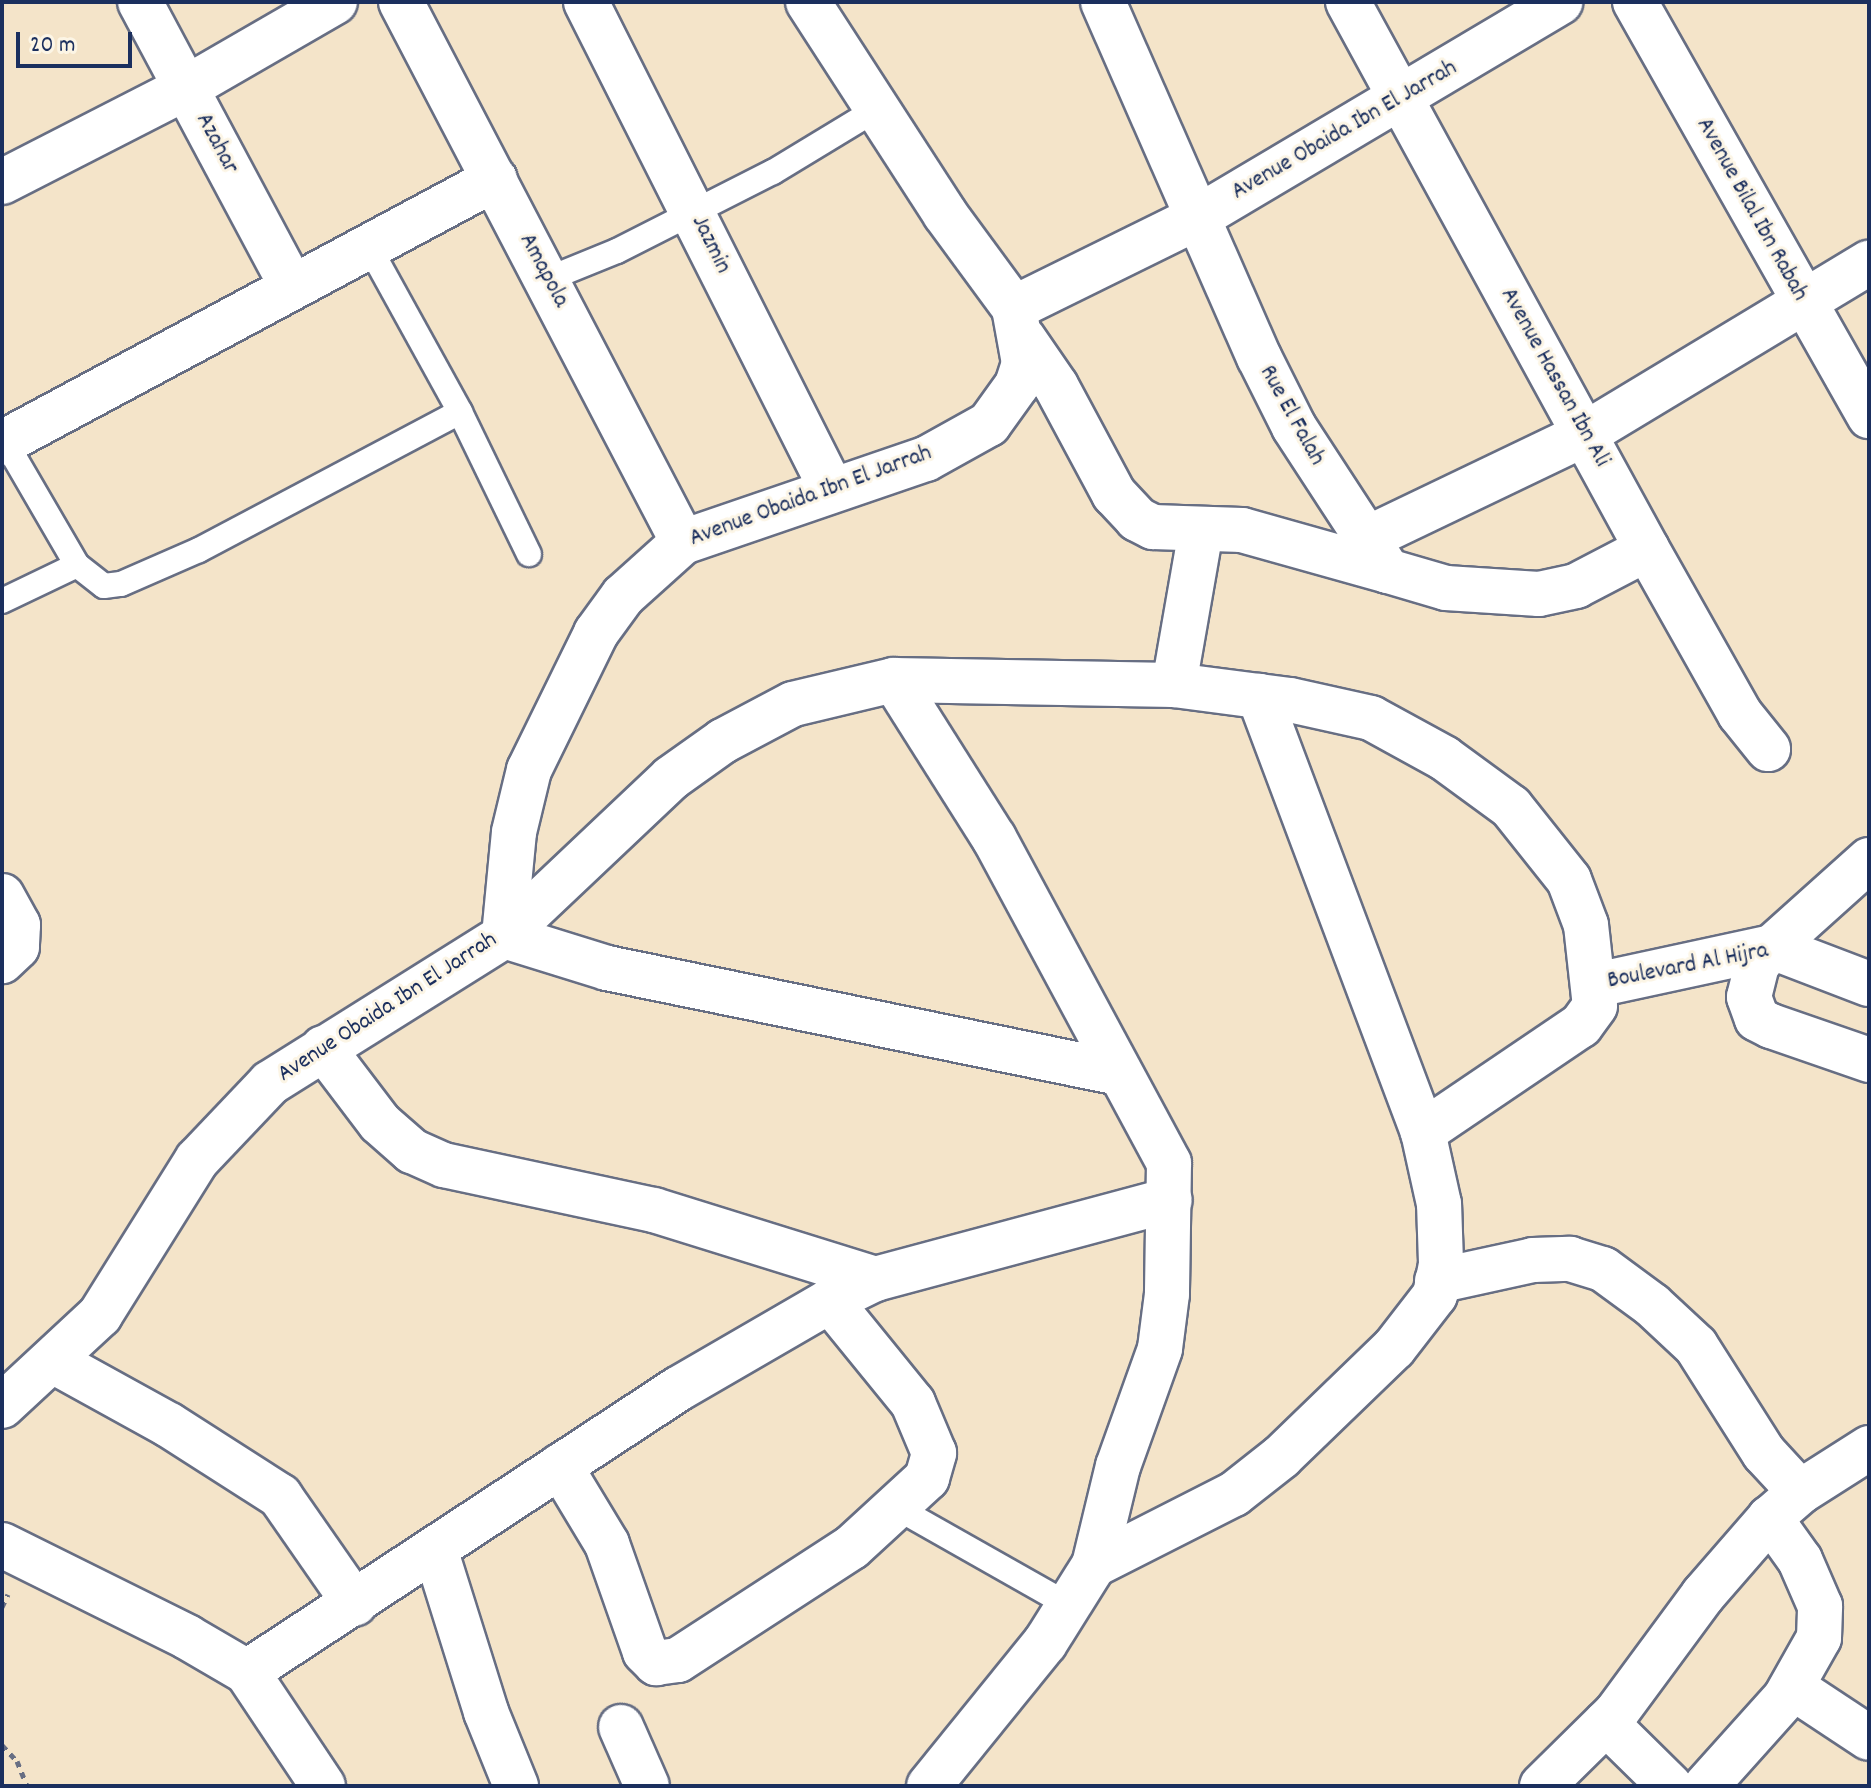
<!DOCTYPE html>
<html>
<head>
<meta charset="utf-8">
<style>
	body { margin:0 }
	#map { position:relative; width:1871px; height:1788px; overflow:hidden; background:#f4e4c9; font-family:Dekko,sans-serif }
	div>[style] { position:absolute }
	.path>* { height:5px; margin-top:-2.5px; transform-origin:0; background:repeating-linear-gradient(90deg,#676e83 0 6px,transparent 0 12px) }
	.roads { filter:drop-shadow(2px 0 #676e83) drop-shadow(-2px 0 #676e83) drop-shadow(0 2px #676e83) drop-shadow(0 -2px #676e83) }
	.service>* { height:24px; margin:-12px; padding:0 12px; transform-origin:12px; border-radius:12px; background:#fff }
	.minor>* { height:44px; margin:-22px; padding:0 22px; transform-origin:22px; border-radius:22px; background:#fff }
	span { translate:-50% -50%; white-space:nowrap; text-align:center; line-height:1.15; -webkit-text-stroke:6px #fcf5e5; paint-order:stroke }
	.street-label { font-size:24px; color:#1b2f5e }
	.frame { position:absolute; inset:0; border:4px solid #1b2f5e; pointer-events:none }
	.scale { position:absolute; left:16px; top:32px; width:116px; height:36px; box-sizing:border-box; border:4px solid #1b2f5e; border-top:0; padding-left:10px; font-size:24px; line-height:28px; white-space:nowrap; color:#1b2f5e; -webkit-text-stroke:6px #fcf5e5; paint-order:stroke }
</style>
</head>
<body>
<div id="map">
	<div class="path">
		<div style="left:2px;top:1607px;width:14px;rotate:-65deg"></div>
		<div style="left:2px;top:1745px;width:22px;rotate:47deg"></div>
		<div style="left:17px;top:1761px;width:27px;rotate:68deg"></div>
	</div>
	<div class="roads">
		<div class="service">
			<div style="left:368px;top:245px;width:191px;rotate:61.1deg"></div>
			<div style="left:460px;top:412px;width:158px;rotate:64.1deg"></div>
			<div style="left:548px;top:279px;width:74px;rotate:-22.1deg"></div>
			<div style="left:617px;top:251px;width:175px;rotate:-26.9deg"></div>
			<div style="left:773px;top:172px;width:122px;rotate:-31.2deg"></div>
			<div style="left:6px;top:443px;width:141px;rotate:59.8deg"></div>
			<div style="left:77px;top:565px;width:34px;rotate:38deg"></div>
			<div style="left:104px;top:586px;width:17px;rotate:-7deg"></div>
			<div style="left:121px;top:584px;width:85px;rotate:-23.6deg"></div>
			<div style="left:199px;top:550px;width:295px;rotate:-27.9deg"></div>
			<div style="left:2px;top:601px;width:83px;rotate:-25.6deg"></div>
			<div style="left:899px;top:1509px;width:195px;rotate:29.5deg"></div>
		</div>
		<div class="minor">
			<div style="left:140px;top:2px;width:323px;rotate:61.9deg"></div>
			<div style="left:401px;top:2px;width:609px;rotate:62.43deg"></div>
			<div style="left:586px;top:2px;width:546px;rotate:63.25deg"></div>
			<div style="left:808px;top:2px;width:252px;rotate:57.1deg"></div>
			<div style="left:945px;top:214px;width:117px;rotate:53.7deg"></div>
			<div style="left:1103px;top:2px;width:388px;rotate:66.3deg"></div>
			<div style="left:1259px;top:357px;width:78px;rotate:63.4deg"></div>
			<div style="left:1294px;top:427px;width:172px;rotate:56.9deg"></div>
			<div style="left:1388px;top:571px;width:60px;rotate:16.3deg"></div>
			<div style="left:1446px;top:588px;width:93px;rotate:3.7deg"></div>
			<div style="left:1539px;top:594px;width:38px;rotate:-12deg"></div>
			<div style="left:1576px;top:586px;width:80px;rotate:-27.5deg"></div>
			<div style="left:1348px;top:2px;width:623px;rotate:61.34deg"></div>
			<div style="left:1647px;top:549px;width:189px;rotate:60.6deg"></div>
			<div style="left:1740px;top:714px;width:45px;rotate:51.3deg"></div>
			<div style="left:1635px;top:2px;width:476px;rotate:60.5deg"></div>
			<div style="left:2px;top:182px;width:207px;rotate:-27.1deg"></div>
			<div style="left:186px;top:88px;width:172px;rotate:-30deg"></div>
			<div style="left:1023px;top:338px;width:58px;rotate:55.5deg"></div>
			<div style="left:1056px;top:386px;width:123px;rotate:61.8deg"></div>
			<div style="left:1114px;top:494px;width:34px;rotate:47deg"></div>
			<div style="left:1137px;top:519px;width:18px;rotate:27deg"></div>
			<div style="left:1153px;top:527px;width:89px;rotate:1.9deg"></div>
			<div style="left:1242px;top:530px;width:152px;rotate:15.7deg"></div>
			<div style="left:2px;top:443px;width:559px;rotate:-28.17deg"></div>
			<div style="left:1366px;top:539px;width:243px;rotate:-25.6deg"></div>
			<div style="left:1585px;top:434px;width:332px;rotate:-31.1deg"></div>
			<div style="left:894px;top:680px;width:187px;rotate:57.7deg"></div>
			<div style="left:994px;top:838px;width:369px;rotate:61.7deg"></div>
			<div style="left:1169px;top:1163px;width:131px;rotate:90.9deg"></div>
			<div style="left:1167px;top:1294px;width:55px;rotate:97.3deg"></div>
			<div style="left:1160px;top:1349px;width:124px;rotate:109.7deg"></div>
			<div style="left:1118px;top:1466px;width:102px;rotate:103.6deg"></div>
			<div style="left:1174px;top:685px;width:157px;rotate:-80.1deg"></div>
			<div style="left:1869px;top:860px;width:130px;rotate:138.1deg"></div>
			<div style="left:1772px;top:947px;width:23px;rotate:130deg"></div>
			<div style="left:1757px;top:965px;width:33px;rotate:104deg"></div>
			<div style="left:1749px;top:997px;width:23px;rotate:70deg"></div>
			<div style="left:1757px;top:1019px;width:16px;rotate:27deg"></div>
			<div style="left:1771px;top:1026px;width:104px;rotate:19.1deg"></div>
			<div style="left:2px;top:896px;width:33px;rotate:61deg"></div>
			<div style="left:18px;top:925px;width:22px;rotate:93deg"></div>
			<div style="left:17px;top:947px;width:21px;rotate:137deg"></div>
			<div style="left:504px;top:936px;width:230px;rotate:-43.4deg"></div>
			<div style="left:671px;top:778px;width:64px;rotate:-35.4deg"></div>
			<div style="left:723px;top:741px;width:79px;rotate:-27.9deg"></div>
			<div style="left:793px;top:704px;width:104px;rotate:-13.4deg"></div>
			<div style="left:894px;top:680px;width:280px;rotate:1deg"></div>
			<div style="left:1174px;top:685px;width:117px;rotate:7.4deg"></div>
			<div style="left:1290px;top:700px;width:83px;rotate:12.5deg"></div>
			<div style="left:1371px;top:718px;width:83px;rotate:28.7deg"></div>
			<div style="left:1444px;top:758px;width:83px;rotate:36.2deg"></div>
			<div style="left:1511px;top:807px;width:93px;rotate:51.5deg"></div>
			<div style="left:1569px;top:880px;width:48px;rotate:69.3deg"></div>
			<div style="left:1586px;top:925px;width:81px;rotate:83.7deg"></div>
			<div style="left:1595px;top:1006px;width:24px;rotate:126deg"></div>
			<div style="left:1581px;top:1025px;width:191px;rotate:145.9deg"></div>
			<div style="left:504px;top:936px;width:108px;rotate:17.3deg"></div>
			<div style="left:607px;top:968px;width:523px;rotate:11.59deg"></div>
			<div style="left:1596px;top:985px;width:180px;rotate:-12.2deg"></div>
			<div style="left:1772px;top:947px;width:104px;rotate:20.9deg"></div>
			<div style="left:323px;top:1048px;width:94px;rotate:52.8deg"></div>
			<div style="left:380px;top:1123px;width:43px;rotate:41.2deg"></div>
			<div style="left:412px;top:1151px;width:35px;rotate:24deg"></div>
			<div style="left:444px;top:1165px;width:215px;rotate:12.1deg"></div>
			<div style="left:654px;top:1210px;width:232px;rotate:17.3deg"></div>
			<div style="left:1437px;top:1281px;width:98px;rotate:-12.3deg"></div>
			<div style="left:1533px;top:1260px;width:37px;rotate:-2deg"></div>
			<div style="left:1570px;top:1259px;width:34px;rotate:17deg"></div>
			<div style="left:1603px;top:1269px;width:61px;rotate:36.3deg"></div>
			<div style="left:1652px;top:1305px;width:60px;rotate:43deg"></div>
			<div style="left:1696px;top:1346px;width:127px;rotate:57.6deg"></div>
			<div style="left:1764px;top:1453px;width:53px;rotate:47.3deg"></div>
			<div style="left:53px;top:1361px;width:132px;rotate:28.9deg"></div>
			<div style="left:169px;top:1425px;width:132px;rotate:32.6deg"></div>
			<div style="left:280px;top:1496px;width:131px;rotate:55.2deg"></div>
			<div style="left:2px;top:1406px;width:134px;rotate:-42.9deg"></div>
			<div style="left:100px;top:1315px;width:183px;rotate:-58deg"></div>
			<div style="left:197px;top:1160px;width:106px;rotate:-46.5deg"></div>
			<div style="left:270px;top:1083px;width:276px;rotate:-32.1deg"></div>
			<div style="left:504px;top:936px;width:104px;rotate:-84.5deg"></div>
			<div style="left:514px;top:832px;width:64px;rotate:-76.4deg"></div>
			<div style="left:529px;top:770px;width:153px;rotate:-63.9deg"></div>
			<div style="left:596px;top:633px;width:46px;rotate:-53.9deg"></div>
			<div style="left:623px;top:596px;width:81px;rotate:-42deg"></div>
			<div style="left:683px;top:542px;width:257px;rotate:-18.9deg"></div>
			<div style="left:926px;top:459px;width:72px;rotate:-29.1deg"></div>
			<div style="left:989px;top:424px;width:48px;rotate:-54.3deg"></div>
			<div style="left:1017px;top:385px;width:23px;rotate:-72deg"></div>
			<div style="left:1024px;top:363px;width:56px;rotate:-100.3deg"></div>
			<div style="left:1014px;top:308px;width:202px;rotate:-26.2deg"></div>
			<div style="left:1195px;top:219px;width:425px;rotate:-30.7deg"></div>
			<div style="left:560px;top:1466px;width:91px;rotate:58.9deg"></div>
			<div style="left:607px;top:1544px;width:114px;rotate:70.6deg"></div>
			<div style="left:645px;top:1652px;width:16px;rotate:45deg"></div>
			<div style="left:656px;top:1663px;width:22px;rotate:-8deg"></div>
			<div style="left:678px;top:1660px;width:207px;rotate:-33deg"></div>
			<div style="left:852px;top:1547px;width:102px;rotate:-42.6deg"></div>
			<div style="left:927px;top:1478px;width:26px;rotate:-74deg"></div>
			<div style="left:934px;top:1453px;width:54px;rotate:-112.8deg"></div>
			<div style="left:913px;top:1403px;width:132px;rotate:-129.1deg"></div>
			<div style="left:2px;top:1545px;width:207px;rotate:26.4deg"></div>
			<div style="left:187px;top:1637px;width:69px;rotate:30.3deg"></div>
			<div style="left:247px;top:1672px;width:137px;rotate:56.3deg"></div>
			<div style="left:436px;top:1552px;width:168px;rotate:72.6deg"></div>
			<div style="left:486px;top:1712px;width:80px;rotate:67.9deg"></div>
			<div style="left:247px;top:1672px;width:516px;rotate:-33.29deg"></div>
			<div style="left:678px;top:1389px;width:176px;rotate:-30.1deg"></div>
			<div style="left:830px;top:1301px;width:50px;rotate:-26.1deg"></div>
			<div style="left:875px;top:1279px;width:305px;rotate:-15deg"></div>
			<div style="left:1792px;top:1687px;width:92px;rotate:33.5deg"></div>
			<div style="left:1606px;top:1723px;width:90px;rotate:44.5deg"></div>
			<div style="left:621px;top:1727px;width:64px;rotate:66.2deg"></div>
			<div style="left:929px;top:1786px;width:184px;rotate:-51deg"></div>
			<div style="left:1045px;top:1643px;width:92px;rotate:-57.9deg"></div>
			<div style="left:1094px;top:1565px;width:157px;rotate:-26.9deg"></div>
			<div style="left:1234px;top:1494px;width:60px;rotate:-38.2deg"></div>
			<div style="left:1281px;top:1457px;width:157px;rotate:-44deg"></div>
			<div style="left:1394px;top:1348px;width:67px;rotate:-52.3deg"></div>
			<div style="left:1435px;top:1295px;width:33px;rotate:-79deg"></div>
			<div style="left:1441px;top:1263px;width:59px;rotate:-91.9deg"></div>
			<div style="left:1439px;top:1204px;width:74px;rotate:-102.5deg"></div>
			<div style="left:1423px;top:1132px;width:466px;rotate:-110.6deg"></div>
			<div style="left:1542px;top:1786px;width:104px;rotate:-44.6deg"></div>
			<div style="left:1616px;top:1713px;width:147px;rotate:-53.6deg"></div>
			<div style="left:1703px;top:1595px;width:101px;rotate:-49deg"></div>
			<div style="left:1769px;top:1519px;width:41px;rotate:-41.1deg"></div>
			<div style="left:1800px;top:1492px;width:82px;rotate:-32.5deg"></div>
			<div style="left:1706px;top:1786px;width:118px;rotate:-48.1deg"></div>
			<div style="left:1785px;top:1698px;width:69px;rotate:-60.5deg"></div>
			<div style="left:1819px;top:1638px;width:32px;rotate:-88deg"></div>
			<div style="left:1820px;top:1606px;width:50px;rotate:-113.5deg"></div>
			<div style="left:1800px;top:1560px;width:52px;rotate:-125.5deg"></div>
		</div>
	</div>
	<div class="street-label">
		<span style="left:1345px;top:131px;rotate:-30deg">Avenue Obaida Ibn El Jarrah</span>
		<span style="left:216px;top:144px;rotate:62deg">Azahar</span>
		<span style="left:1751px;top:210px;rotate:61deg">Avenue Bilal Ibn Rabah</span>
		<span style="left:710px;top:245px;rotate:64deg">Jazmin</span>
		<span style="left:543px;top:271px;rotate:62deg">Amapola</span>
		<span style="left:1554px;top:378px;rotate:61deg">Avenue Hassan Ibn Ali</span>
		<span style="left:1291px;top:416px;rotate:61deg">Rue El Falah</span>
		<span style="left:811px;top:497px;rotate:-20deg">Avenue Obaida Ibn El Jarrah</span>
		<span style="left:1688px;top:967px;rotate:-11deg">Boulevard Al Hijra</span>
		<span style="left:388px;top:1008px;rotate:-33deg">Avenue Obaida Ibn El Jarrah</span>
	</div>
	<div class="frame"></div>
	<div class="scale">20 m</div>
</div>
</body>
</html>
